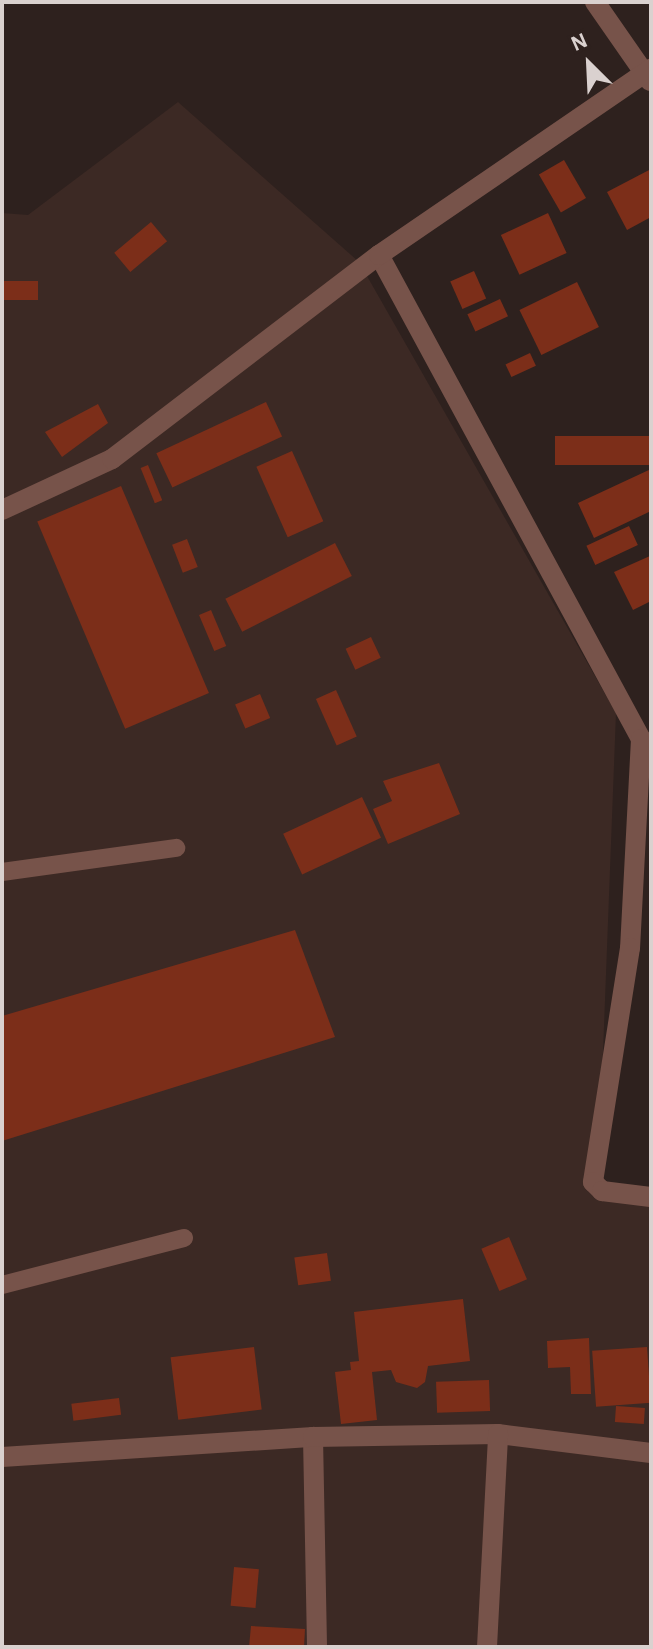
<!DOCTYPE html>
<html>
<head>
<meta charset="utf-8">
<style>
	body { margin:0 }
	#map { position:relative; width:653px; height:1649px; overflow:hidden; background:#2e211e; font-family:"Alegreya Sans",sans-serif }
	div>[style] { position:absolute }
	.built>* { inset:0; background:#3c2924 }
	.building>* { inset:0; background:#7c2e19; transform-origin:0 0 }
	.service>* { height:18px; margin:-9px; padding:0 9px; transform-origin:9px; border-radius:9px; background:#77534a }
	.minor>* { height:20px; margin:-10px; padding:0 10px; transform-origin:10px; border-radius:10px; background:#77534a }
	span { translate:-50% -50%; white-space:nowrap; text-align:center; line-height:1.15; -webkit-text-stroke:6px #2e211e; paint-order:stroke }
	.frame { position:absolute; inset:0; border:4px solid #dad1cf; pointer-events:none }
	.north { position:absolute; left:549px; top:24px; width:80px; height:80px; -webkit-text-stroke:6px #2e211e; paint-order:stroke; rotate:336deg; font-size:22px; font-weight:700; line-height:32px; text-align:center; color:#dad1cf }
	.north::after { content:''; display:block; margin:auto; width:28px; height:36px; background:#dad1cf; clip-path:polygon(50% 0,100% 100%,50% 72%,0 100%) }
</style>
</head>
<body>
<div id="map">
	<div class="built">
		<div style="clip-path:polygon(178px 102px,359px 262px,616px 713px,598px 1183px,651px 1191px,651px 1647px,2px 1647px,2px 213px,28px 215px)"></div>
	</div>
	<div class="building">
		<div style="left:564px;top:160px;width:44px;height:29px;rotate:60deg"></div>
		<div style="clip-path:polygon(651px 169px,651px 217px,627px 230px,607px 192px)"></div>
		<div style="left:548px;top:213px;width:44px;height:52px;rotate:65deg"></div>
		<div style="left:151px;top:222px;width:25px;height:48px;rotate:50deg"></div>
		<div style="left:474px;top:271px;width:30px;height:26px;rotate:66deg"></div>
		<div style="left:2px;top:281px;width:36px;height:19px"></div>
		<div style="left:577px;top:282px;width:50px;height:64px;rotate:64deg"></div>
		<div style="left:500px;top:299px;width:19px;height:36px;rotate:65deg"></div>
		<div style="left:530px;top:353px;width:14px;height:27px;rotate:65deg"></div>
		<div style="left:266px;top:402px;width:38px;height:121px;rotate:65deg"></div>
		<div style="clip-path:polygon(98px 404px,108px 423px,62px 457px,45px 432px)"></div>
		<div style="left:651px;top:436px;width:29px;height:96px;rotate:90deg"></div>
		<div style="left:292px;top:451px;width:77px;height:39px;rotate:66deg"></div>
		<div style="left:148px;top:465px;width:38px;height:8px;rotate:68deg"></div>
		<div style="clip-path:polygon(651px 469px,651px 511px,594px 538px,578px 503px)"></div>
		<div style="left:121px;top:486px;width:225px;height:91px;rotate:67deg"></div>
		<div style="left:629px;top:526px;width:21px;height:47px;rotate:65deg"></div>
		<div style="left:187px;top:539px;width:30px;height:16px;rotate:69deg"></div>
		<div style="left:335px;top:543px;width:37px;height:123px;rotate:63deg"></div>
		<div style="clip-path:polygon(650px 556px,651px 601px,633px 610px,614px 572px)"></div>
		<div style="left:211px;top:610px;width:39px;height:13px;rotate:67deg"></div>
		<div style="left:371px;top:637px;width:23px;height:28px;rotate:65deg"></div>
		<div style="left:336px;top:690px;width:51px;height:22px;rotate:66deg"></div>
		<div style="left:260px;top:694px;width:26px;height:27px;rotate:67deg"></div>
		<div style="clip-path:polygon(439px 763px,460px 814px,388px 844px,373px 809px,392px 801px,383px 781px)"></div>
		<div style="left:362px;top:797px;width:45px;height:87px;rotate:65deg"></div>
		<div style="clip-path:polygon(295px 930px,335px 1037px,2px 1141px,2px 1016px)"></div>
		<div style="left:509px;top:1237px;width:46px;height:30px;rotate:67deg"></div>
		<div style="left:327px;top:1253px;width:28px;height:33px;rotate:82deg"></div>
		<div style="clip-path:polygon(463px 1299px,470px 1361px,428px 1366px,425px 1382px,417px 1388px,396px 1382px,391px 1370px,372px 1372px,377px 1420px,341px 1424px,335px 1372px,351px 1370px,350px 1362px,359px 1361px,354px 1312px)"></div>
		<div style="clip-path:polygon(589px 1338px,591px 1394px,571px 1394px,570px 1367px,548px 1368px,547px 1341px)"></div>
		<div style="left:254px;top:1347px;width:63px;height:84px;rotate:83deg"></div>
		<div style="left:647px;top:1347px;width:56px;height:55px;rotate:86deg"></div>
		<div style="left:489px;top:1380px;width:31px;height:53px;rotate:88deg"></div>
		<div style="left:119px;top:1398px;width:17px;height:48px;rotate:83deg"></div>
		<div style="left:616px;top:1406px;width:29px;height:16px;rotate:4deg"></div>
		<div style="left:234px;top:1567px;width:25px;height:39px;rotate:5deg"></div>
		<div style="clip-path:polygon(251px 1626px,305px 1629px,304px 1647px,249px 1647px)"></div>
	</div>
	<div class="service">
		<div style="left:2px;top:872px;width:176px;rotate:-7.9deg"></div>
		<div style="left:2px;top:1285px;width:188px;rotate:-14.5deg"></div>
	</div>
	<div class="minor">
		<div style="left:595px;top:2px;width:96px;rotate:55.2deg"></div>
		<div style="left:379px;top:255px;width:550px;rotate:61.57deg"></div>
		<div style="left:641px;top:739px;width:209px;rotate:93deg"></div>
		<div style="left:630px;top:948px;width:237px;rotate:99deg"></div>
		<div style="left:593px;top:1182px;width:13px;rotate:45deg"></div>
		<div style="left:602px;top:1191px;width:49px;rotate:7deg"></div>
		<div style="left:2px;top:510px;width:121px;rotate:-24.9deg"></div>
		<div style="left:112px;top:459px;width:336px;rotate:-37.4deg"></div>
		<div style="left:379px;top:255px;width:330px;rotate:-34.4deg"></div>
		<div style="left:313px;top:1437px;width:210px;rotate:88.9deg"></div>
		<div style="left:2px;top:1457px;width:312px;rotate:-3.7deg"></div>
		<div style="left:313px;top:1437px;width:185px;rotate:-0.9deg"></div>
		<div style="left:498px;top:1434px;width:154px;rotate:7.1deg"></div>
		<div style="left:487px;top:1647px;width:213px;rotate:-87deg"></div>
	</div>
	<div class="frame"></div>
	<div class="north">N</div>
</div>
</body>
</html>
